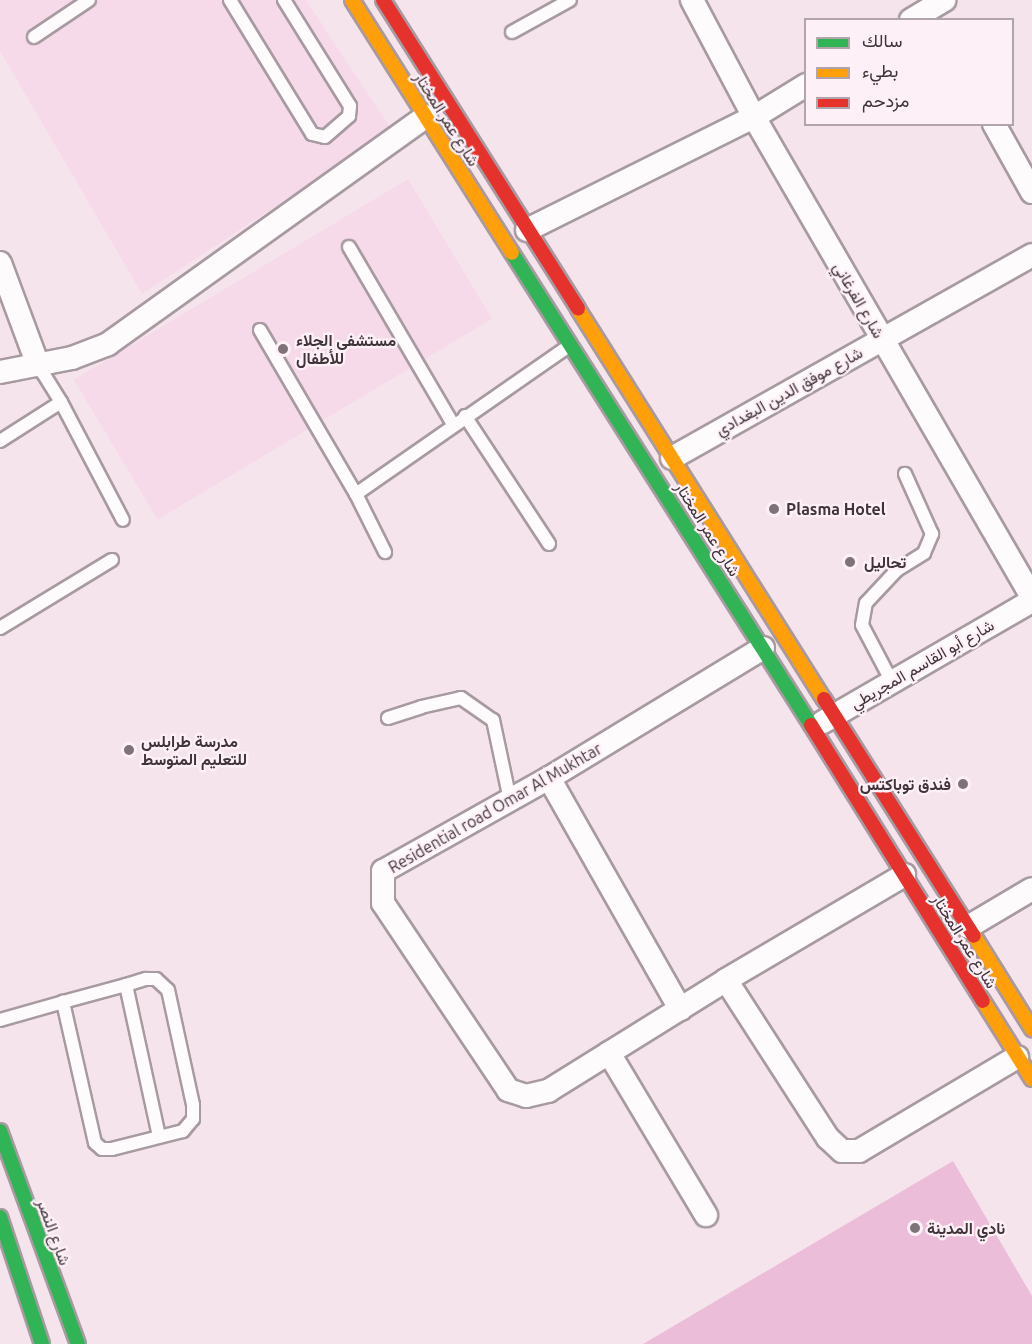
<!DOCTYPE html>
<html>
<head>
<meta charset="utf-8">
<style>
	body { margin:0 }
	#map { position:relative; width:1032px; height:1344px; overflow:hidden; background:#f6e4ed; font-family:Ubuntu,Vazirmatn,sans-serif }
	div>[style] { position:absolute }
	.built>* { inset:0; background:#f7dae9; transform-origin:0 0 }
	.green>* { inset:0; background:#ecbdd8 }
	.roads { filter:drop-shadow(2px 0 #a79aa1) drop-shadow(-2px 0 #a79aa1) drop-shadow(0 2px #a79aa1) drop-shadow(0 -2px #a79aa1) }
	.lane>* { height:12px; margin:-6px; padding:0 6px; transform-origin:6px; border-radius:6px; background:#fefbfc }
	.street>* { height:22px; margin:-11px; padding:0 11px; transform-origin:11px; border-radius:11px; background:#fefbfc }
	.fast>* { height:14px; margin:-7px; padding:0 7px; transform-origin:7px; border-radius:7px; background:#30b455 }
	.slow>* { height:14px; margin:-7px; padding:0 7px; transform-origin:7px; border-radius:7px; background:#ff9f0a }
	.jam>* { height:14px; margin:-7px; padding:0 7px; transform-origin:7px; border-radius:7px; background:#e5322d }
	.dots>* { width:16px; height:16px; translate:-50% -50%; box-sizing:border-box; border:3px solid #fdf1f7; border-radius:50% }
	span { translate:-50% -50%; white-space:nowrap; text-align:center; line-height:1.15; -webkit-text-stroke:4.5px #fdf1f7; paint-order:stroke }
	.street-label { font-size:16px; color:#40343a }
	.poi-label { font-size:16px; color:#40343a; font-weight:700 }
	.left { translate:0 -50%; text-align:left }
	.right { translate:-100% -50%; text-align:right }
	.legend { position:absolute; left:804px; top:18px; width:210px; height:108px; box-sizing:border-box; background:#fdf1f7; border:2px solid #b1a5ab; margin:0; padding:8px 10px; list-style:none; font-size:18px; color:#40343a }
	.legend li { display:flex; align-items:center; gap:12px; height:30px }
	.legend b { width:30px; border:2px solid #b1a5ab }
</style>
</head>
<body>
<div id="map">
	<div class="built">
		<div style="clip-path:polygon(0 0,306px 0,392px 130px,142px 294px,0 51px)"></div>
		<div style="left:408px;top:179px;width:163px;height:390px;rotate:59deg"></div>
	</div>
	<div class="green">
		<div style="clip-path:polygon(953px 1161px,1032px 1296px,1032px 1344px,643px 1344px)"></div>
	</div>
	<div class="roads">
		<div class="lane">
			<div style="left:230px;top:0;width:157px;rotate:58.5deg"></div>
			<div style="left:312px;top:134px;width:13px;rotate:13deg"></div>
			<div style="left:325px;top:137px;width:32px;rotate:-41deg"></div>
			<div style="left:349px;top:116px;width:10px;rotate:-84deg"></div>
			<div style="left:350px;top:106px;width:125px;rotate:-121.9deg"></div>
			<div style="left:512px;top:32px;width:66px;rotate:-28.9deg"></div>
			<div style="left:34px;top:37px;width:66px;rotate:-33.9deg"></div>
			<div style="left:349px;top:247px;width:205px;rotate:59.6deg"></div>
			<div style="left:260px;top:330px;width:190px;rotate:59.7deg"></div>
			<div style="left:356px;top:494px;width:261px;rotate:-34.8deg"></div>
			<div style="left:38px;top:365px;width:44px;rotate:58.1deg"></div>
			<div style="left:61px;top:402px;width:133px;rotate:62.3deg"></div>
			<div style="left:465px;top:416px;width:153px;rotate:56.7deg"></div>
			<div style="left:0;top:441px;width:72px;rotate:-32.6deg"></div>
			<div style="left:356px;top:494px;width:65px;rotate:63.4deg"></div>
			<div style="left:0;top:628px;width:131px;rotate:-31.3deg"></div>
			<div style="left:892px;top:682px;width:64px;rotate:-117.8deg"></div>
			<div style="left:862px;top:625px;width:22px;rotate:-80deg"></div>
			<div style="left:866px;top:603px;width:45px;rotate:-46.8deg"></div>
			<div style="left:897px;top:570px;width:32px;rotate:-32deg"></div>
			<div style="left:924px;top:553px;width:21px;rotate:-67deg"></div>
			<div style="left:932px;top:534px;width:66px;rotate:-114.2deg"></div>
			<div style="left:388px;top:718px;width:35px;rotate:-18deg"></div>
			<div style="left:421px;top:707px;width:41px;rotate:-12.7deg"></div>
			<div style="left:461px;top:698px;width:39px;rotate:35deg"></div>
			<div style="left:493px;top:720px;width:82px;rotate:78deg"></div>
			<div style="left:126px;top:985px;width:155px;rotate:77.7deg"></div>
			<div style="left:0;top:1020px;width:66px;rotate:-15.9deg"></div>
			<div style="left:63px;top:1002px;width:65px;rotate:-15.1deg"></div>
			<div style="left:126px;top:985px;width:21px;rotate:-17deg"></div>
			<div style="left:146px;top:979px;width:10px"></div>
			<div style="left:156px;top:979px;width:16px;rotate:43deg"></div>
			<div style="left:168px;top:990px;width:118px;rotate:77.7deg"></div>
			<div style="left:193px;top:1105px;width:14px;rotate:90deg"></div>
			<div style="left:193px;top:1119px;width:16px;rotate:130deg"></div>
			<div style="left:183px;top:1131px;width:73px;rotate:165.8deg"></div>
			<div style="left:112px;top:1149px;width:10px;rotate:180deg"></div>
			<div style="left:102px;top:1149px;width:9px;rotate:-139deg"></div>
			<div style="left:95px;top:1143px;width:145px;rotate:-102.8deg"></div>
		</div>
		<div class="street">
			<div style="left:692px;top:0;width:132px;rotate:62.1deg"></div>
			<div style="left:754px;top:117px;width:555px;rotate:59.92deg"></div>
			<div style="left:911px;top:20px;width:39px;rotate:-31deg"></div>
			<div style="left:994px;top:124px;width:78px;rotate:60.8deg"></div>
			<div style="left:527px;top:230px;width:254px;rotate:-26.5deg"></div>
			<div style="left:754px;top:117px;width:61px;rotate:-31.6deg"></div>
			<div style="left:0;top:263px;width:109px;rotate:69.6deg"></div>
			<div style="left:0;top:372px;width:73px;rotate:-11deg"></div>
			<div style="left:72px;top:358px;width:39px;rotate:-21deg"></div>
			<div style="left:108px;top:344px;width:391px;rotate:-35.6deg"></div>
			<div style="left:672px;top:458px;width:413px;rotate:-29.4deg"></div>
			<div style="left:763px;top:648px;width:250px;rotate:148.7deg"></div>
			<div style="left:549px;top:778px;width:190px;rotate:150.7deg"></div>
			<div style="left:383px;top:871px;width:32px;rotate:90deg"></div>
			<div style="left:383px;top:903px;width:225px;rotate:56.2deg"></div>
			<div style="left:508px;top:1090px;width:19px;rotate:18deg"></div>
			<div style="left:526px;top:1096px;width:23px;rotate:-13deg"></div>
			<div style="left:548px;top:1091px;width:210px;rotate:-31.9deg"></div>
			<div style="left:726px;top:980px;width:207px;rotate:-30.5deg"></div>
			<div style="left:823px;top:722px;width:241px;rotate:-30.1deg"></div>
			<div style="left:549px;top:778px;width:266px;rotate:60.4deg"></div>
			<div style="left:968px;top:927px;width:74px;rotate:-30.7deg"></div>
			<div style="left:726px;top:980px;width:188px;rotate:57.2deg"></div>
			<div style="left:828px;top:1138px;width:19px;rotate:43deg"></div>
			<div style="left:842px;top:1151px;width:17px"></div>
			<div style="left:859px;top:1151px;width:184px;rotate:-30.7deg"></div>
			<div style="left:609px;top:1053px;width:189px;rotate:59.1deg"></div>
		</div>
		<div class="fast">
			<div style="left:512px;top:253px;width:559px;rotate:57.65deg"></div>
			<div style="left:0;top:1131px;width:227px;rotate:69.9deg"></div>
			<div style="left:0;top:1217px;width:134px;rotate:71.7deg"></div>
		</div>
		<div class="slow">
			<div style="left:352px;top:0;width:299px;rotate:57.7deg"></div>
			<div style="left:578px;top:309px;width:461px;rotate:57.8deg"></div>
			<div style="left:974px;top:936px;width:110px;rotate:58.1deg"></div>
			<div style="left:983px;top:1001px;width:92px;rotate:57.9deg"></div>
		</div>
		<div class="jam">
			<div style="left:383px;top:0;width:365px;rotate:57.7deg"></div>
			<div style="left:824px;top:699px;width:280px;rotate:57.7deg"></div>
			<div style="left:811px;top:725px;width:325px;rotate:58.1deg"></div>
		</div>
	</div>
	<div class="dots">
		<div style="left:283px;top:349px;background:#807279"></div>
		<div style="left:774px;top:509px;background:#807279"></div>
		<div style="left:850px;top:562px;background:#807279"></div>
		<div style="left:129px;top:750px;background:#807279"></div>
		<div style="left:963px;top:784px;background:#807279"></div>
		<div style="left:915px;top:1228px;background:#807279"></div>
	</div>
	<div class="street-label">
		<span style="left:447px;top:119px;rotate:58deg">شارع عمر المختار</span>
		<span style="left:859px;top:300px;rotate:60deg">شارع الفرغاني</span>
		<span style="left:789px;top:391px;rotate:-29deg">شارع موفق الدين البغدادي</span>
		<span style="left:708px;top:529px;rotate:58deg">شارع عمر المختار</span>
		<span style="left:922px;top:664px;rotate:-30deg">شارع أبو القاسم المجريطي</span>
		<span style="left:495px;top:808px;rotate:-30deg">Residential road Omar Al Mukhtar</span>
		<span style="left:965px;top:941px;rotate:58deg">شارع عمر المختار</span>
		<span style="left:54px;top:1232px;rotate:70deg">شارع النصر</span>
	</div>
	<div class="poi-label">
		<span class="left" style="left:296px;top:349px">مستشفى الجلاء<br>للأطفال</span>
		<span class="left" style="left:786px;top:509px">Plasma Hotel</span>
		<span class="left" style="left:864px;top:562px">تحاليل</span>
		<span class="left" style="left:141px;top:750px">مدرسة طرابلس<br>للتعليم المتوسط</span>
		<span class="right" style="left:951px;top:784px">فندق توباكتس</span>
		<span class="left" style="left:927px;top:1228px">نادي المدينة</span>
	</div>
	<ul class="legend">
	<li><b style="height:8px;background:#30b455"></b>سالك</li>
	<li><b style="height:8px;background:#ff9f0a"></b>بطيء</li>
	<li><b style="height:8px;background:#e5322d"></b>مزدحم</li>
	</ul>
</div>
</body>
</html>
